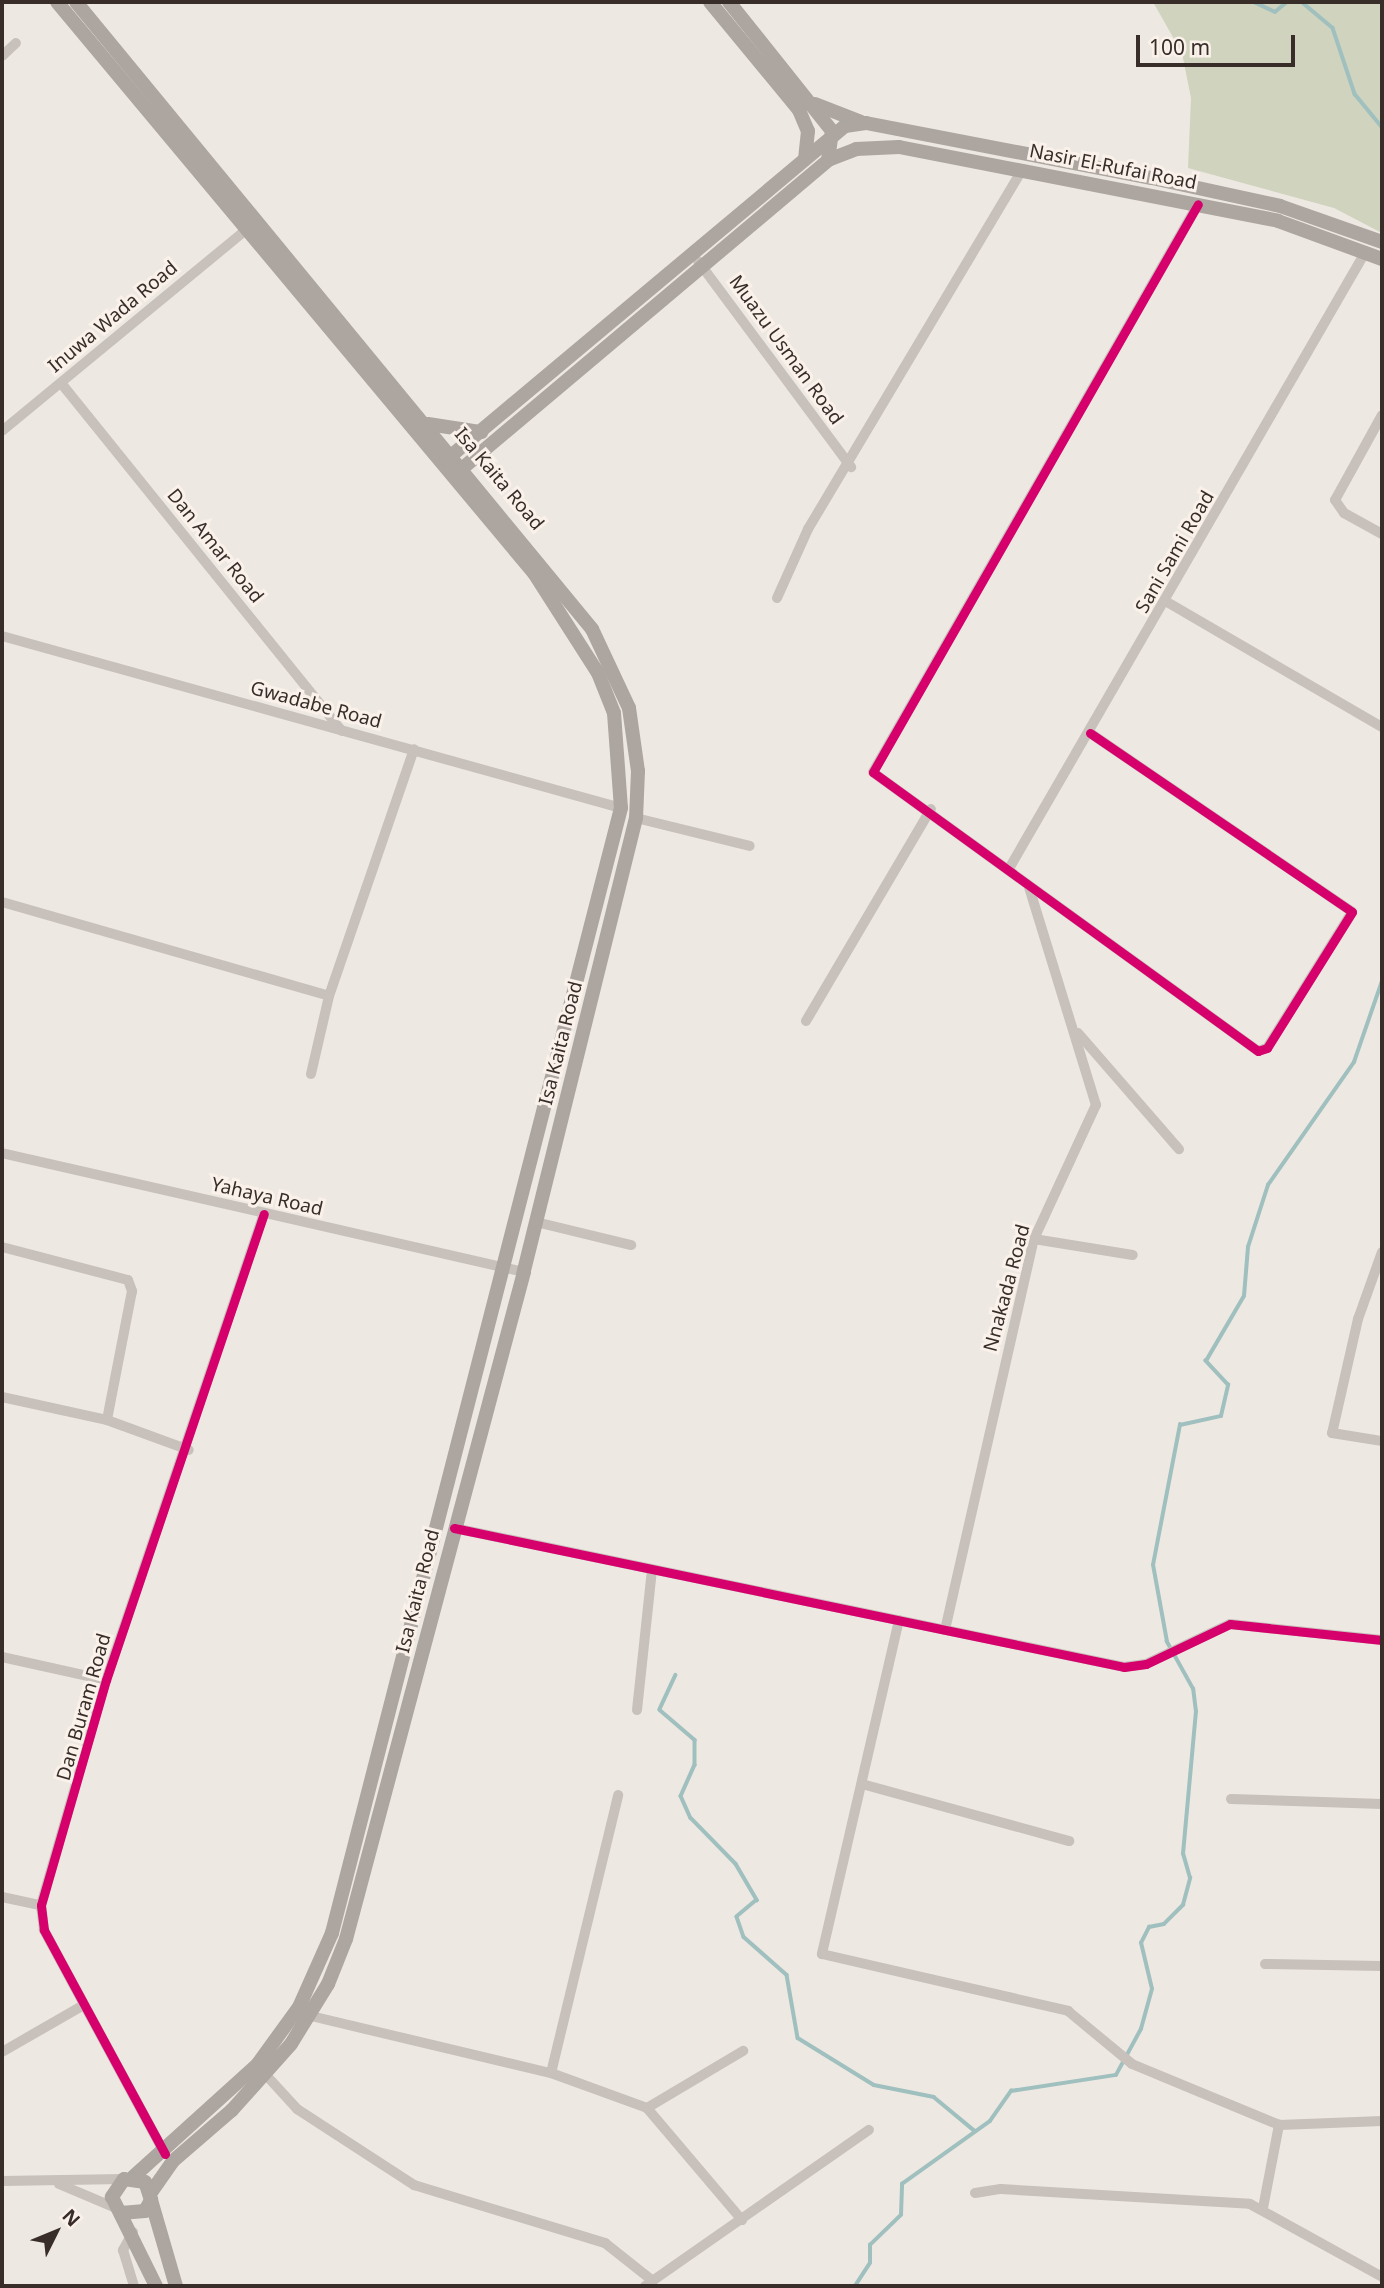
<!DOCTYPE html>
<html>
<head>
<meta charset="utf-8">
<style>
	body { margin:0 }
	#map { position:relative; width:1384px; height:2288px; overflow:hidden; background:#eee8e2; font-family:"Noto Sans",sans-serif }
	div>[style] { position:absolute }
	.green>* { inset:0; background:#d0d3bd }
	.stream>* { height:3.5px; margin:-1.75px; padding:0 1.75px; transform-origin:1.75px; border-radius:1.75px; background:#9fc0be }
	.minor>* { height:10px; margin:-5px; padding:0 5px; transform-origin:5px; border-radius:5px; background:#c7c0bb }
	.major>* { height:14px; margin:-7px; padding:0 7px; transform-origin:7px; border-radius:7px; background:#aca5a0 }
	.cycleway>* { height:9px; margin:-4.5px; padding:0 4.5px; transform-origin:4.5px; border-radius:4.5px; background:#d6006c }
	span { translate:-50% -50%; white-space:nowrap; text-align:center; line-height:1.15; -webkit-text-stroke:6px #faf2ea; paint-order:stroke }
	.street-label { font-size:19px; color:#382d29 }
	.frame { position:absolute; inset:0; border:4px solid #382d29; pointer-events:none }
	.north { position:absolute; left:21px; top:2197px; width:70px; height:70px; -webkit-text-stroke:5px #faf2ea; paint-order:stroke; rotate:47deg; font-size:19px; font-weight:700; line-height:28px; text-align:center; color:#382d29 }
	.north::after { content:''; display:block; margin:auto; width:24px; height:32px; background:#382d29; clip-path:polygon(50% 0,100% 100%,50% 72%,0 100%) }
	.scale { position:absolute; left:1136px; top:35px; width:159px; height:32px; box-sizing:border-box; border:4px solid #382d29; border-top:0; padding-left:9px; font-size:21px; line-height:24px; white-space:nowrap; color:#382d29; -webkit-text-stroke:5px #faf2ea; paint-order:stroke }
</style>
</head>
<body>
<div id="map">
	<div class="green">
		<div style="clip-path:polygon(1153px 2px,1382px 2px,1382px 233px,1334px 208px,1188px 168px,1191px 98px,1182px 53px)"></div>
	</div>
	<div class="stream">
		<div style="left:1254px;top:2px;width:23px;rotate:25deg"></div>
		<div style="left:1275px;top:12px;width:16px;rotate:-40deg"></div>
		<div style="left:1302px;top:2px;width:40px;rotate:40deg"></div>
		<div style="left:1333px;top:28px;width:70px;rotate:71.6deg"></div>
		<div style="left:1355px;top:94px;width:43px;rotate:50.7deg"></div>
		<div style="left:676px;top:1675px;width:38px;rotate:115deg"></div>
		<div style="left:660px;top:1710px;width:46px;rotate:40.6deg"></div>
		<div style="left:695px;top:1740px;width:25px;rotate:90deg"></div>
		<div style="left:695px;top:1765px;width:34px;rotate:114deg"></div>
		<div style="left:681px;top:1796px;width:24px;rotate:66deg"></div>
		<div style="left:691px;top:1818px;width:64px;rotate:45.6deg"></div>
		<div style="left:736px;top:1864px;width:42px;rotate:59.7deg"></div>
		<div style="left:757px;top:1900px;width:26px;rotate:140deg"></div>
		<div style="left:737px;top:1917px;width:21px;rotate:71deg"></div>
		<div style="left:744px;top:1937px;width:57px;rotate:41.5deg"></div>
		<div style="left:787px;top:1975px;width:64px;rotate:80.1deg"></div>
		<div style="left:798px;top:2038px;width:89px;rotate:31.7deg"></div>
		<div style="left:874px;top:2085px;width:61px;rotate:11.3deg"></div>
		<div style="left:934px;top:2097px;width:53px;rotate:39.7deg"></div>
		<div style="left:855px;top:2286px;width:27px;rotate:-57deg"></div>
		<div style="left:870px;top:2263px;width:18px;rotate:-90deg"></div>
		<div style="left:870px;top:2245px;width:43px;rotate:-44.1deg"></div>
		<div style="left:901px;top:2215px;width:31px;rotate:-88deg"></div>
		<div style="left:902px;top:2184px;width:108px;rotate:-35.6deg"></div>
		<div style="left:990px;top:2121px;width:37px;rotate:-55deg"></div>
		<div style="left:1011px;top:2091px;width:106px;rotate:-8.7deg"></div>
		<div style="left:1116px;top:2075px;width:52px;rotate:-61.5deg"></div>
		<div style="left:1141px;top:2029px;width:41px;rotate:-74.6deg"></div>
		<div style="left:1152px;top:1989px;width:47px;rotate:-103.4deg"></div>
		<div style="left:1141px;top:1943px;width:18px;rotate:-63deg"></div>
		<div style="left:1149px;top:1927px;width:15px;rotate:-11deg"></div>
		<div style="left:1164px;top:1924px;width:27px;rotate:-45deg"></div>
		<div style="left:1183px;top:1905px;width:28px;rotate:-75deg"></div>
		<div style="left:1190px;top:1878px;width:25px;rotate:-106deg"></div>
		<div style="left:1183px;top:1854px;width:143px;rotate:-84.8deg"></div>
		<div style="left:1196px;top:1712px;width:23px;rotate:-97deg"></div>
		<div style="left:1193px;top:1689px;width:54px;rotate:-119deg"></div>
		<div style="left:1167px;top:1642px;width:78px;rotate:-100.3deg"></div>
		<div style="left:1153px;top:1565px;width:143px;rotate:-79.1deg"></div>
		<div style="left:1180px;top:1425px;width:42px;rotate:-12.4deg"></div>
		<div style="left:1221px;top:1416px;width:32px;rotate:-77deg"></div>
		<div style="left:1228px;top:1385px;width:33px;rotate:-133deg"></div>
		<div style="left:1206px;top:1361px;width:75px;rotate:-59.7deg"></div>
		<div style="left:1244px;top:1296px;width:49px;rotate:-85.3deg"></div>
		<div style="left:1248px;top:1247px;width:65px;rotate:-72.1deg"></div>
		<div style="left:1268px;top:1185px;width:150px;rotate:-55deg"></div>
		<div style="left:1354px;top:1062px;width:86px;rotate:-70.9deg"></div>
	</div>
	<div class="minor">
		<div style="left:2px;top:56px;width:19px;rotate:-43deg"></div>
		<div style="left:698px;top:261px;width:257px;rotate:53.4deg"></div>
		<div style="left:61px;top:383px;width:447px;rotate:51.1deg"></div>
		<div style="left:1382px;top:415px;width:97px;rotate:118.9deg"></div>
		<div style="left:1335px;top:500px;width:16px;rotate:55deg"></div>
		<div style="left:1344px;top:513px;width:43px;rotate:28.9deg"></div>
		<div style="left:2px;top:431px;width:316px;rotate:-39.5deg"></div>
		<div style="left:777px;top:598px;width:76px;rotate:-65.8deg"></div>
		<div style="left:808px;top:529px;width:419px;rotate:-59.2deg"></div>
		<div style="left:1167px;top:602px;width:249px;rotate:30.2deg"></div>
		<div style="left:2px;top:636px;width:642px;rotate:15.53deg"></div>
		<div style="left:1090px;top:733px;width:317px;rotate:34.3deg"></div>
		<div style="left:1352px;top:912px;width:160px;rotate:122deg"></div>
		<div style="left:1267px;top:1048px;width:9px;rotate:162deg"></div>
		<div style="left:1258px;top:1051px;width:475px;rotate:-144.1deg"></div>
		<div style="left:873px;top:772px;width:654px;rotate:-60.22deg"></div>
		<div style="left:636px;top:818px;width:117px;rotate:13.8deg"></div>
		<div style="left:1010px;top:867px;width:711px;rotate:-59.98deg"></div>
		<div style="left:2px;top:902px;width:340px;rotate:16deg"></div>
		<div style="left:806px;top:1021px;width:246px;rotate:-59.5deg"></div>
		<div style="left:1078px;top:1033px;width:154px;rotate:49deg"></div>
		<div style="left:311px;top:1074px;width:80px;rotate:-77deg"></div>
		<div style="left:329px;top:996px;width:261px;rotate:-71deg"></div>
		<div style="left:2px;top:1153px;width:535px;rotate:12.84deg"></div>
		<div style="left:536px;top:1222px;width:98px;rotate:13.6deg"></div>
		<div style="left:1034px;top:1239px;width:100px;rotate:9.2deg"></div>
		<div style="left:2px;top:1247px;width:130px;rotate:14.7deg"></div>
		<div style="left:128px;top:1280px;width:12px;rotate:70deg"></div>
		<div style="left:132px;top:1291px;width:131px;rotate:101deg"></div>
		<div style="left:1382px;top:1252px;width:71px;rotate:109.7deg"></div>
		<div style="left:1358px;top:1319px;width:117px;rotate:102.8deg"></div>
		<div style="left:1332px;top:1433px;width:51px;rotate:9.1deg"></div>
		<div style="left:2px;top:1397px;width:107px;rotate:12.4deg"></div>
		<div style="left:107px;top:1420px;width:87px;rotate:20.1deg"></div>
		<div style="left:454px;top:1528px;width:684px;rotate:11.72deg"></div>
		<div style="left:1124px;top:1667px;width:22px;rotate:-8deg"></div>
		<div style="left:1146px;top:1664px;width:93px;rotate:-25.5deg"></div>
		<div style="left:1230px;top:1624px;width:153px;rotate:6deg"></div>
		<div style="left:899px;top:1620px;width:343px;rotate:103deg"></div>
		<div style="left:822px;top:1954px;width:253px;rotate:13deg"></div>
		<div style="left:1068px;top:2011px;width:83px;rotate:39.6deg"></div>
		<div style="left:1132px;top:2064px;width:159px;rotate:22.5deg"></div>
		<div style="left:1279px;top:2125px;width:103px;rotate:-2.2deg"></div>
		<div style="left:945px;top:1630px;width:401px;rotate:-77.2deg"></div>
		<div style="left:1034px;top:1239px;width:148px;rotate:-65.2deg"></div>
		<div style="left:1096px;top:1105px;width:228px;rotate:-107.1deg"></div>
		<div style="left:2px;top:1657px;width:107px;rotate:12.5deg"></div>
		<div style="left:637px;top:1710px;width:141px;rotate:-83.9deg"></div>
		<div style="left:862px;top:1784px;width:215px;rotate:15.4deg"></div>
		<div style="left:1231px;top:1799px;width:151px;rotate:1.9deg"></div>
		<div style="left:2px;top:1897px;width:40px;rotate:12deg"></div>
		<div style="left:1265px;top:1964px;width:117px;rotate:1deg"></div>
		<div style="left:311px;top:2016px;width:247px;rotate:13.4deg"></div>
		<div style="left:551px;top:2073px;width:102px;rotate:20deg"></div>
		<div style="left:647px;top:2108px;width:147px;rotate:49.7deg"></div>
		<div style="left:2px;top:2052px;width:92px;rotate:-29.9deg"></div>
		<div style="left:551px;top:2073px;width:286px;rotate:-76.4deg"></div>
		<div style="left:266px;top:2075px;width:46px;rotate:47.6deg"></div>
		<div style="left:297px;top:2109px;width:140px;rotate:33deg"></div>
		<div style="left:414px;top:2185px;width:200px;rotate:16.9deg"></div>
		<div style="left:605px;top:2243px;width:61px;rotate:38.4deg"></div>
		<div style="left:647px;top:2108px;width:112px;rotate:-30.7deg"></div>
		<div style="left:165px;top:2154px;width:255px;rotate:-118.4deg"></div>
		<div style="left:44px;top:1930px;width:25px;rotate:-97deg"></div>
		<div style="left:41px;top:1905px;width:234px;rotate:-73.9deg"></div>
		<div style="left:106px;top:1680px;width:492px;rotate:-71.3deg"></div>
		<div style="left:2px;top:2181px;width:122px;rotate:-0.9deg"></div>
		<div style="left:59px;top:2184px;width:62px;rotate:22.8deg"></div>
		<div style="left:975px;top:2193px;width:26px;rotate:-9deg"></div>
		<div style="left:1001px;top:2189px;width:249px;rotate:3.4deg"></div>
		<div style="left:1250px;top:2204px;width:151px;rotate:28.9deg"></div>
		<div style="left:1263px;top:2208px;width:85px;rotate:-79.1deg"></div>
		<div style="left:133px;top:2232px;width:21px;rotate:119deg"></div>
		<div style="left:123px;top:2250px;width:38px;rotate:73deg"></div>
		<div style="left:645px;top:2286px;width:273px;rotate:-34.9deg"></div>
	</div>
	<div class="major">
		<div style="left:57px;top:2px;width:744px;rotate:50.13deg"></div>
		<div style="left:534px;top:573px;width:119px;rotate:57.4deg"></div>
		<div style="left:598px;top:673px;width:43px;rotate:68.2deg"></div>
		<div style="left:614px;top:713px;width:95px;rotate:85.8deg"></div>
		<div style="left:621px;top:808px;width:1162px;rotate:104.41deg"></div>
		<div style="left:332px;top:1933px;width:81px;rotate:114deg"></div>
		<div style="left:299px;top:2007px;width:72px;rotate:125.9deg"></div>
		<div style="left:257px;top:2065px;width:167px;rotate:137.9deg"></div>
		<div style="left:76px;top:2px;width:812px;rotate:50.55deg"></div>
		<div style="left:592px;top:629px;width:87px;rotate:64.9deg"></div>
		<div style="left:629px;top:708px;width:64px;rotate:81.9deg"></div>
		<div style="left:638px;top:771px;width:47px;rotate:92.4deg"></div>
		<div style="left:636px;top:818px;width:468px;rotate:103.9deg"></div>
		<div style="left:524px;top:1272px;width:690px;rotate:104.94deg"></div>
		<div style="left:346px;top:1939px;width:48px;rotate:111.8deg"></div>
		<div style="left:328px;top:1984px;width:70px;rotate:121.7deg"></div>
		<div style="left:291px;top:2044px;width:89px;rotate:131.8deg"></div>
		<div style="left:232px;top:2110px;width:78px;rotate:139.2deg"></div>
		<div style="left:173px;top:2161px;width:39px;rotate:125deg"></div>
		<div style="left:710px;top:2px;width:140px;rotate:50.5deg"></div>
		<div style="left:799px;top:110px;width:23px;rotate:67deg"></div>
		<div style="left:808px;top:131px;width:28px;rotate:96deg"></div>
		<div style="left:815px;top:104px;width:49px;rotate:21.4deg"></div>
		<div style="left:828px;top:160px;width:30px;rotate:-21deg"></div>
		<div style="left:856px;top:149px;width:43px;rotate:-2.7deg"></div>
		<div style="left:899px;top:147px;width:386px;rotate:11deg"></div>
		<div style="left:1278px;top:221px;width:111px;rotate:20.1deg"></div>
		<div style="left:428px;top:424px;width:54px;rotate:8.6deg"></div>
		<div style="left:446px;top:460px;width:520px;rotate:-39.93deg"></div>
		<div style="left:845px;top:126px;width:21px;rotate:-8deg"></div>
		<div style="left:866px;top:123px;width:291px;rotate:10.9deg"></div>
		<div style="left:1152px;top:178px;width:131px;rotate:12.3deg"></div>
		<div style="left:1280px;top:206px;width:108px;rotate:19.4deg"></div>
		<div style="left:458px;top:472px;width:484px;rotate:-40.1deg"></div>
		<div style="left:828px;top:160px;width:29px;rotate:-82deg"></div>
		<div style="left:832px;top:131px;width:165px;rotate:-128.6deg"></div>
		<div style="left:151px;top:2200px;width:90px;rotate:73.8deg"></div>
		<div style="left:121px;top:2213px;width:24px;rotate:-5deg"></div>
		<div style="left:145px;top:2211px;width:13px;rotate:-61deg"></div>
		<div style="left:151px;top:2200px;width:19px;rotate:-108deg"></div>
		<div style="left:145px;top:2182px;width:21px;rotate:-172deg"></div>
		<div style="left:124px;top:2179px;width:22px;rotate:124deg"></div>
		<div style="left:112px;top:2197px;width:99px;rotate:63.7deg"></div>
	</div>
	<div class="cycleway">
		<div style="left:1090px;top:733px;width:317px;rotate:34.3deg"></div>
		<div style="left:1352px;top:912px;width:160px;rotate:122deg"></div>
		<div style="left:1267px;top:1048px;width:9px;rotate:162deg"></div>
		<div style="left:1258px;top:1051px;width:475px;rotate:-144.1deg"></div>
		<div style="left:873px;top:772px;width:654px;rotate:-60.22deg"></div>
		<div style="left:454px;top:1528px;width:684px;rotate:11.72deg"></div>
		<div style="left:1124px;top:1667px;width:22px;rotate:-8deg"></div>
		<div style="left:1146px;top:1664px;width:93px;rotate:-25.5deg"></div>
		<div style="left:1230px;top:1624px;width:153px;rotate:6deg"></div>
		<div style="left:165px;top:2154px;width:255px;rotate:-118.4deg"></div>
		<div style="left:44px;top:1930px;width:25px;rotate:-97deg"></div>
		<div style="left:41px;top:1905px;width:234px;rotate:-73.9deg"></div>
		<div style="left:106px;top:1680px;width:492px;rotate:-71.3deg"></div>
	</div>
	<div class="street-label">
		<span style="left:1113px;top:167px;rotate:11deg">Nasir El-Rufai Road</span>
		<span style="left:113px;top:317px;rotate:-40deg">Inuwa Wada Road</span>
		<span style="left:786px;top:350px;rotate:54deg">Muazu Usman Road</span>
		<span style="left:499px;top:479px;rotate:50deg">Isa Kaita Road</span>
		<span style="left:215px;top:546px;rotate:51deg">Dan Amar Road</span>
		<span style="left:1175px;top:552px;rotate:-60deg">Sani Sami Road</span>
		<span style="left:316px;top:705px;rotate:15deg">Gwadabe Road</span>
		<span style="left:561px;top:1043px;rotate:-76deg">Isa Kaita Road</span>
		<span style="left:267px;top:1197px;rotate:13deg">Yahaya Road</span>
		<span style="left:1007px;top:1288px;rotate:-75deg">Nnakada Road</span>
		<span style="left:418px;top:1591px;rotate:-76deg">Isa Kaita Road</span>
		<span style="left:84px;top:1707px;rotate:-74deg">Dan Buram Road</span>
	</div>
	<div class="frame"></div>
	<div class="north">N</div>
	<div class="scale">100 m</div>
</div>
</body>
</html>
